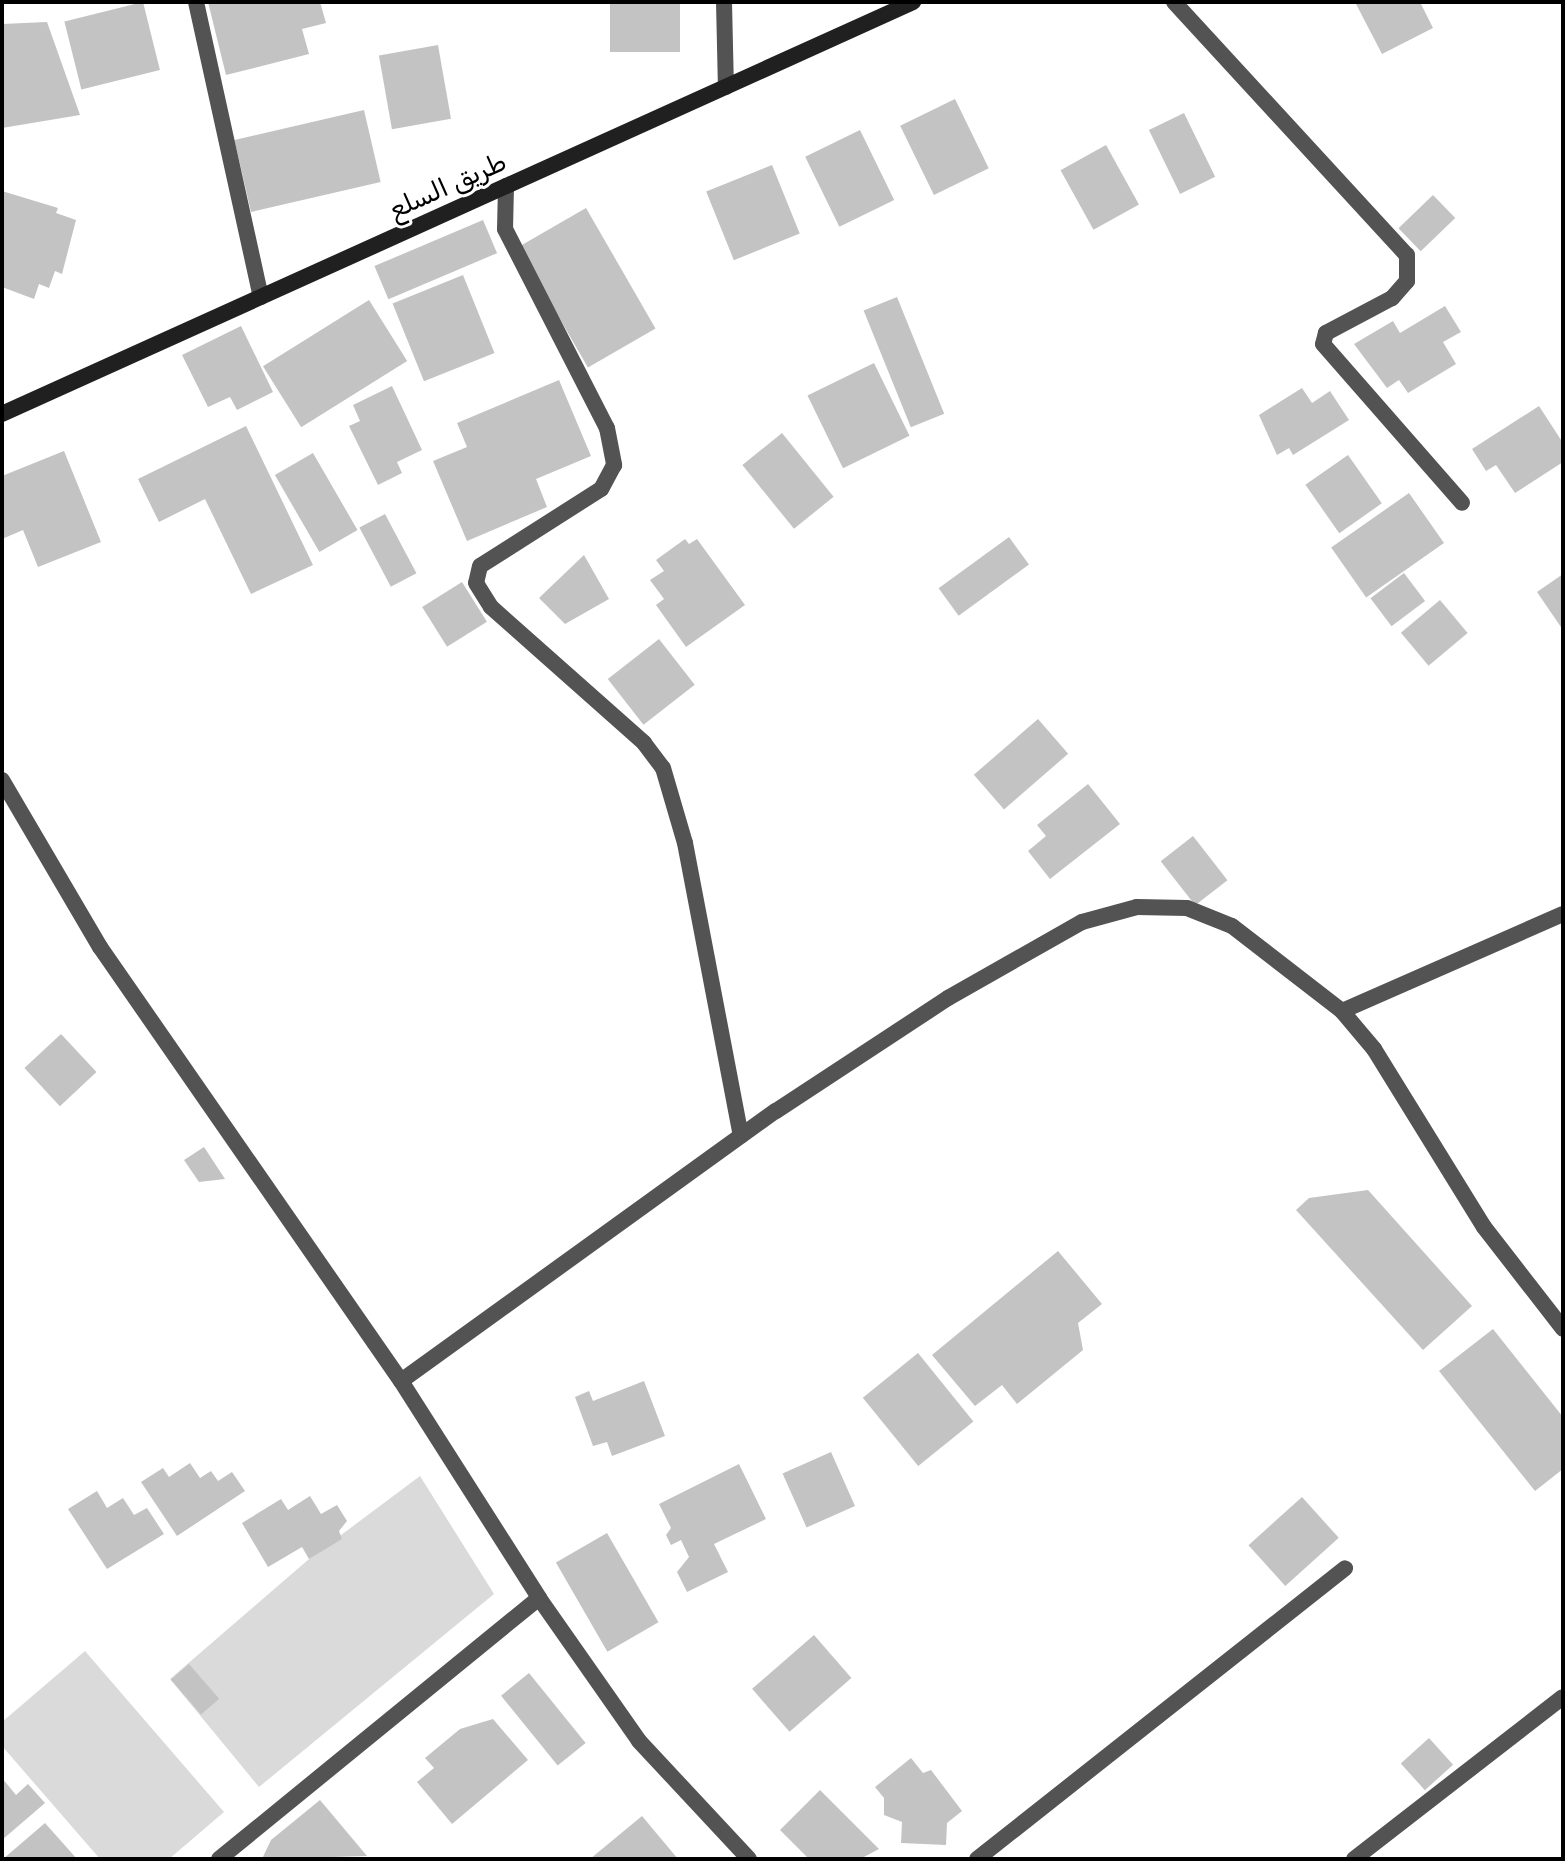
<!DOCTYPE html>
<html>
<head>
<meta charset="utf-8">
<style>
	body { margin:0 }
	#map { position:relative; width:1565px; height:1861px; overflow:hidden; background:#fff; font-family:Rubik,Vazirmatn,sans-serif }
	div>[style] { position:absolute }
	.green>* { inset:0; background:#dadada }
	.building>* { inset:0; background:#c3c3c3; transform-origin:0 0 }
	.street>* { height:16px; margin:-8px; padding:0 8px; transform-origin:8px; border-radius:8px; background:#535353 }
	.secondary>* { height:16px; margin:-8px; padding:0 8px; transform-origin:8px; border-radius:8px; background:#202020 }
	span { translate:-50% -50%; white-space:nowrap; text-align:center; line-height:1.15; -webkit-text-stroke:6px #fff; paint-order:stroke }
	.street-label { font-size:26px; color:#000 }
	.frame { position:absolute; inset:0; border:4px solid #000; pointer-events:none }
</style>
</head>
<body>
<div id="map">
	<div class="green">
		<div style="clip-path:polygon(420px 1476px,494px 1594px,259px 1787px,170px 1679px,309px 1559px)"></div>
		<div style="clip-path:polygon(85px 1651px,224px 1812px,169px 1859px,100px 1859px,2px 1746px,2px 1722px)"></div>
	</div>
	<div class="building">
		<div style="left:143px;top:2px;width:70px;height:81px;rotate:76deg"></div>
		<div style="clip-path:polygon(208px 2px,320px 2px,326px 23px,302px 29px,309px 54px,226px 75px)"></div>
		<div style="left:610px;top:2px;width:70px;height:50px"></div>
		<div style="clip-path:polygon(1355px 2px,1420px 2px,1433px 28px,1382px 54px)"></div>
		<div style="clip-path:polygon(47px 22px,80px 115px,2px 128px,2px 24px)"></div>
		<div style="left:438px;top:45px;width:75px;height:60px;rotate:80deg"></div>
		<div style="left:955px;top:99px;width:77px;height:61px;rotate:64deg"></div>
		<div style="left:364px;top:110px;width:74px;height:133px;rotate:77deg"></div>
		<div style="left:1184px;top:113px;width:71px;height:39px;rotate:64deg"></div>
		<div style="left:860px;top:130px;width:78px;height:61px;rotate:64deg"></div>
		<div style="left:1106px;top:145px;width:68px;height:52px;rotate:61deg"></div>
		<div style="left:772px;top:165px;width:74px;height:71px;rotate:68deg"></div>
		<div style="clip-path:polygon(2px 191px,58px 208px,56px 213px,76px 220px,62px 274px,55px 271px,49px 288px,39px 284px,34px 299px,2px 287px)"></div>
		<div style="left:1433px;top:195px;width:32px;height:48px;rotate:46deg"></div>
		<div style="left:586px;top:208px;width:139px;height:78px;rotate:60deg"></div>
		<div style="left:483px;top:220px;width:36px;height:118px;rotate:67deg"></div>
		<div style="left:463px;top:275px;width:84px;height:76px;rotate:68deg"></div>
		<div style="left:897px;top:297px;width:126px;height:36px;rotate:68deg"></div>
		<div style="left:369px;top:300px;width:72px;height:125px;rotate:58deg"></div>
		<div style="clip-path:polygon(1445px 306px,1461px 332px,1443px 342px,1456px 364px,1408px 393px,1399px 380px,1387px 388px,1354px 344px,1393px 321px,1400px 333px)"></div>
		<div style="clip-path:polygon(241px 326px,273px 392px,237px 410px,230px 397px,208px 407px,182px 355px)"></div>
		<div style="left:874px;top:363px;width:81px;height:74px;rotate:64deg"></div>
		<div style="clip-path:polygon(559px 380px,591px 456px,536px 479px,547px 507px,467px 541px,433px 461px,467px 447px,457px 423px)"></div>
		<div style="clip-path:polygon(392px 386px,422px 450px,397px 462px,402px 473px,378px 485px,349px 426px,360px 421px,353px 405px)"></div>
		<div style="clip-path:polygon(1302px 388px,1312px 403px,1330px 391px,1349px 420px,1293px 455px,1289px 448px,1277px 455px,1259px 415px)"></div>
		<div style="clip-path:polygon(1539px 406px,1563px 443px,1563px 462px,1515px 493px,1496px 465px,1486px 471px,1472px 449px)"></div>
		<div style="clip-path:polygon(246px 426px,313px 565px,251px 594px,205px 499px,159px 522px,138px 479px)"></div>
		<div style="left:782px;top:433px;width:82px;height:51px;rotate:51deg"></div>
		<div style="clip-path:polygon(64px 451px,101px 542px,38px 567px,23px 530px,2px 539px,2px 476px)"></div>
		<div style="left:313px;top:453px;width:89px;height:44px;rotate:60deg"></div>
		<div style="left:1348px;top:455px;width:59px;height:52px;rotate:55deg"></div>
		<div style="left:1409px;top:493px;width:61px;height:95px;rotate:55deg"></div>
		<div style="left:385px;top:514px;width:67px;height:29px;rotate:62deg"></div>
		<div style="left:1009px;top:537px;width:34px;height:87px;rotate:54deg"></div>
		<div style="clip-path:polygon(685px 539px,689px 544px,697px 539px,745px 605px,686px 647px,656px 605px,664px 599px,650px 580px,664px 571px,656px 560px)"></div>
		<div style="clip-path:polygon(584px 555px,609px 599px,565px 624px,539px 598px)"></div>
		<div style="left:1404px;top:573px;width:35px;height:42px;rotate:53deg"></div>
		<div style="clip-path:polygon(1563px 574px,1563px 630px,1537px 592px)"></div>
		<div style="left:462px;top:582px;width:47px;height:47px;rotate:58deg"></div>
		<div style="left:1440px;top:600px;width:43px;height:51px;rotate:50deg"></div>
		<div style="left:659px;top:639px;width:58px;height:65px;rotate:52deg"></div>
		<div style="left:1038px;top:719px;width:46px;height:85px;rotate:49deg"></div>
		<div style="clip-path:polygon(1088px 784px,1120px 824px,1050px 879px,1028px 851px,1046px 836px,1037px 825px)"></div>
		<div style="left:1193px;top:836px;width:56px;height:41px;rotate:52deg"></div>
		<div style="left:61px;top:1034px;width:52px;height:50px;rotate:47deg"></div>
		<div style="clip-path:polygon(204px 1147px,225px 1179px,199px 1182px,184px 1160px)"></div>
		<div style="clip-path:polygon(1368px 1190px,1472px 1306px,1423px 1350px,1296px 1210px,1309px 1198px)"></div>
		<div style="clip-path:polygon(1058px 1251px,1102px 1304px,1078px 1323px,1083px 1350px,1017px 1404px,1002px 1385px,975px 1406px,932px 1355px)"></div>
		<div style="clip-path:polygon(1493px 1329px,1563px 1417px,1563px 1469px,1535px 1491px,1439px 1371px)"></div>
		<div style="left:918px;top:1353px;width:88px;height:71px;rotate:51deg"></div>
		<div style="clip-path:polygon(644px 1381px,665px 1436px,612px 1456px,607px 1442px,593px 1446px,575px 1397px,589px 1391px,593px 1401px)"></div>
		<div style="left:831px;top:1452px;width:59px;height:53px;rotate:66deg"></div>
		<div style="clip-path:polygon(190px 1463px,200px 1478px,211px 1471px,218px 1481px,232px 1472px,245px 1491px,177px 1536px,141px 1482px,163px 1468px,169px 1477px)"></div>
		<div style="clip-path:polygon(739px 1464px,766px 1519px,714px 1544px,728px 1572px,687px 1592px,677px 1572px,689px 1557px,681px 1540px,671px 1545px,666px 1535px,671px 1528px,659px 1504px)"></div>
		<div style="clip-path:polygon(97px 1491px,107px 1508px,123px 1498px,134px 1515px,147px 1508px,164px 1534px,107px 1569px,68px 1509px)"></div>
		<div style="clip-path:polygon(310px 1496px,321px 1514px,337px 1505px,347px 1521px,339px 1531px,342px 1539px,309px 1559px,302px 1547px,268px 1567px,242px 1523px,281px 1499px,288px 1510px)"></div>
		<div style="left:1302px;top:1497px;width:55px;height:72px;rotate:48deg"></div>
		<div style="left:607px;top:1533px;width:103px;height:59px;rotate:60deg"></div>
		<div style="left:814px;top:1635px;width:57px;height:82px;rotate:49deg"></div>
		<div style="left:189px;top:1664px;width:46px;height:24px;rotate:49deg"></div>
		<div style="left:529px;top:1673px;width:90px;height:36px;rotate:51deg"></div>
		<div style="clip-path:polygon(493px 1719px,528px 1760px,452px 1824px,417px 1782px,434px 1768px,425px 1758px,460px 1729px)"></div>
		<div style="left:1429px;top:1738px;width:36px;height:38px;rotate:48deg"></div>
		<div style="clip-path:polygon(911px 1758px,923px 1773px,931px 1770px,962px 1811px,947px 1823px,946px 1845px,901px 1843px,902px 1822px,884px 1815px,884px 1798px,875px 1787px)"></div>
		<div style="clip-path:polygon(2px 1778px,16px 1795px,28px 1784px,45px 1803px,2px 1840px)"></div>
		<div style="clip-path:polygon(820px 1790px,879px 1849px,860px 1859px,809px 1859px,780px 1830px)"></div>
		<div style="clip-path:polygon(320px 1800px,367px 1856px,262px 1859px,271px 1840px)"></div>
		<div style="clip-path:polygon(642px 1816px,678px 1859px,590px 1859px)"></div>
		<div style="clip-path:polygon(45px 1823px,77px 1859px,3px 1859px)"></div>
	</div>
	<div class="street">
		<div style="left:196px;top:2px;width:302px;rotate:77.6deg"></div>
		<div style="left:724px;top:2px;width:85px;rotate:88.7deg"></div>
		<div style="left:1174px;top:2px;width:344px;rotate:47.4deg"></div>
		<div style="left:1407px;top:255px;width:26px;rotate:90deg"></div>
		<div style="left:1407px;top:281px;width:23px;rotate:131deg"></div>
		<div style="left:1392px;top:298px;width:75px;rotate:152.1deg"></div>
		<div style="left:1326px;top:333px;width:11px;rotate:105deg"></div>
		<div style="left:1323px;top:344px;width:211px;rotate:48.8deg"></div>
		<div style="left:506px;top:186px;width:43px;rotate:91.3deg"></div>
		<div style="left:505px;top:229px;width:224px;rotate:62.9deg"></div>
		<div style="left:607px;top:428px;width:38px;rotate:79deg"></div>
		<div style="left:614px;top:465px;width:27px;rotate:118deg"></div>
		<div style="left:601px;top:489px;width:143px;rotate:147.5deg"></div>
		<div style="left:480px;top:566px;width:17px;rotate:103deg"></div>
		<div style="left:476px;top:583px;width:28px;rotate:58deg"></div>
		<div style="left:491px;top:607px;width:205px;rotate:41.6deg"></div>
		<div style="left:644px;top:743px;width:31px;rotate:53deg"></div>
		<div style="left:663px;top:768px;width:78px;rotate:73.7deg"></div>
		<div style="left:685px;top:843px;width:298px;rotate:79.2deg"></div>
		<div style="left:2px;top:780px;width:194px;rotate:59.6deg"></div>
		<div style="left:100px;top:947px;width:528px;rotate:55.26deg"></div>
		<div style="left:401px;top:1381px;width:257px;rotate:57.5deg"></div>
		<div style="left:539px;top:1598px;width:174px;rotate:55deg"></div>
		<div style="left:639px;top:1741px;width:161px;rotate:47deg"></div>
		<div style="left:1342px;top:1011px;width:241px;rotate:-23.7deg"></div>
		<div style="left:401px;top:1381px;width:462px;rotate:-35.8deg"></div>
		<div style="left:776px;top:1111px;width:206px;rotate:-33.3deg"></div>
		<div style="left:948px;top:998px;width:154px;rotate:-29.6deg"></div>
		<div style="left:1082px;top:922px;width:57px;rotate:-15.3deg"></div>
		<div style="left:1137px;top:907px;width:50px;rotate:1.1deg"></div>
		<div style="left:1187px;top:908px;width:48px;rotate:21.8deg"></div>
		<div style="left:1232px;top:926px;width:139px;rotate:37.7deg"></div>
		<div style="left:1342px;top:1011px;width:50px;rotate:49.9deg"></div>
		<div style="left:1374px;top:1049px;width:209px;rotate:58.3deg"></div>
		<div style="left:1484px;top:1227px;width:129px;rotate:52.2deg"></div>
		<div style="left:219px;top:1859px;width:413px;rotate:-39.2deg"></div>
		<div style="left:977px;top:1859px;width:469px;rotate:-38.3deg"></div>
		<div style="left:1354px;top:1859px;width:264px;rotate:-37.8deg"></div>
	</div>
	<div class="secondary">
		<div style="left:2px;top:414px;width:1000px;rotate:-24.33deg"></div>
	</div>
	<div class="street-label">
		<span style="left:448px;top:186px;rotate:-24deg">طريق السلع</span>
	</div>
	<div class="frame"></div>
</div>
</body>
</html>
